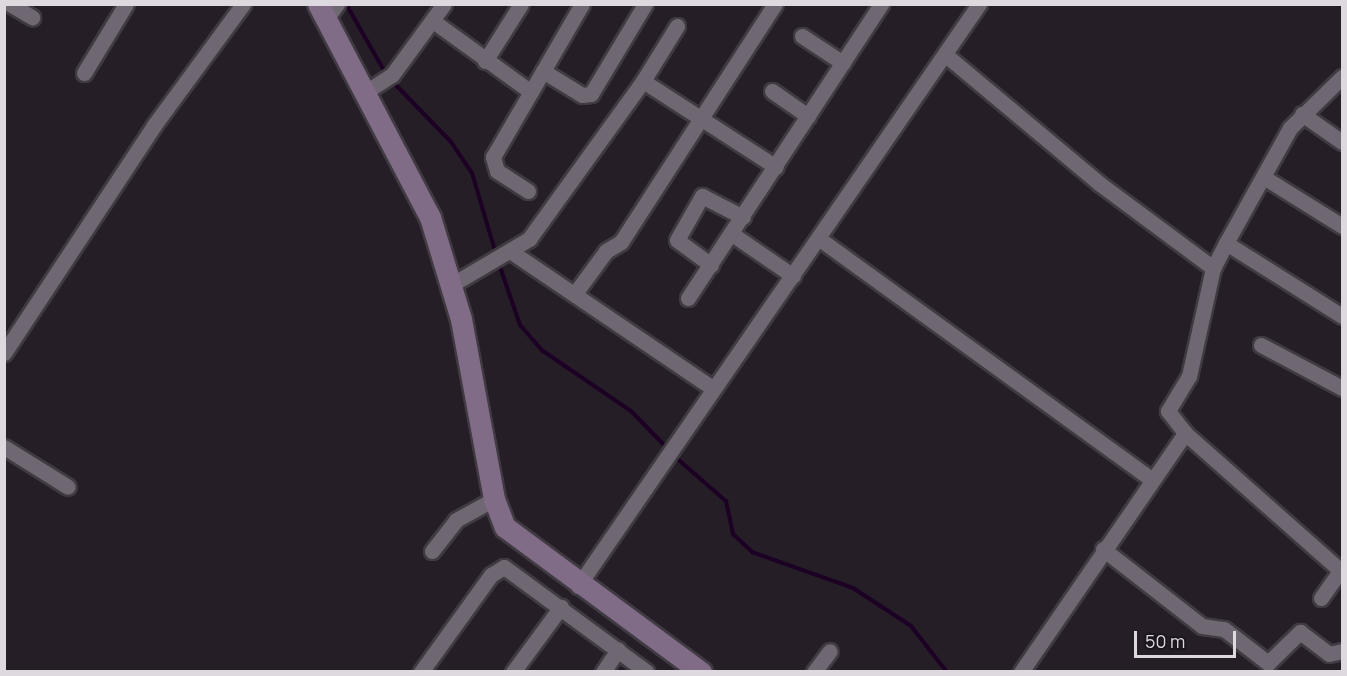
<!DOCTYPE html>
<html>
<head>
<meta charset="utf-8">
<style>
	body { margin:0 }
	#map { position:relative; width:1347px; height:676px; overflow:hidden; background:#251e27; font-family:Manrope,sans-serif }
	div>[style] { position:absolute }
	.stream>* { height:4px; margin:-2px; padding:0 2px; transform-origin:2px; border-radius:2px; background:#1c0125 }
	.roads { filter:drop-shadow(2px 0 #403a42) drop-shadow(-2px 0 #403a42) drop-shadow(0 2px #403a42) drop-shadow(0 -2px #403a42) }
	.minor>* { height:15px; margin:-7.5px; padding:0 7.5px; transform-origin:7.5px; border-radius:7.5px; background:#6f6772 }
	.secondary>* { height:21px; margin:-10.5px; padding:0 10.5px; transform-origin:10.5px; border-radius:10.5px; background:#806c87 }
	span { translate:-50% -50%; white-space:nowrap; text-align:center; line-height:1.15; -webkit-text-stroke:4.5px #1b151e; paint-order:stroke }
	.frame { position:absolute; inset:0; border:6px solid #ddd9df; pointer-events:none }
	.scale { position:absolute; left:1134px; top:631px; width:102px; height:27px; box-sizing:border-box; border:3px solid #ddd9df; border-top:0; padding-left:8px; font-size:18px; line-height:21px; white-space:nowrap; color:#ddd9df; -webkit-text-stroke:4px #1b151e; paint-order:stroke }
</style>
</head>
<body>
<div id="map">
	<div class="stream">
		<div style="left:346px;top:4px;width:81px;rotate:60.3deg"></div>
		<div style="left:391px;top:80px;width:86px;rotate:45.9deg"></div>
		<div style="left:451px;top:142px;width:37px;rotate:56deg"></div>
		<div style="left:472px;top:173px;width:84px;rotate:73.5deg"></div>
		<div style="left:498px;top:261px;width:68px;rotate:71deg"></div>
		<div style="left:520px;top:325px;width:35px;rotate:49deg"></div>
		<div style="left:543px;top:351px;width:107px;rotate:34.3deg"></div>
		<div style="left:631px;top:411px;width:53px;rotate:45.8deg"></div>
		<div style="left:673px;top:455px;width:70px;rotate:41deg"></div>
		<div style="left:726px;top:501px;width:34px;rotate:78deg"></div>
		<div style="left:733px;top:534px;width:26px;rotate:43deg"></div>
		<div style="left:752px;top:552px;width:107px;rotate:19.6deg"></div>
		<div style="left:853px;top:588px;width:69px;rotate:33.2deg"></div>
		<div style="left:911px;top:626px;width:58px;rotate:52deg"></div>
	</div>
	<div class="roads">
		<div class="minor">
			<div style="left:10px;top:4px;width:26px;rotate:31deg"></div>
			<div style="left:326px;top:19px;width:19px;rotate:-54deg"></div>
			<div style="left:433px;top:21px;width:121px;rotate:35.9deg"></div>
			<div style="left:677px;top:26px;width:65px;rotate:121.7deg"></div>
			<div style="left:643px;top:81px;width:158px;rotate:32.9deg"></div>
			<div style="left:802px;top:36px;width:49px;rotate:33.4deg"></div>
			<div style="left:947px;top:56px;width:199px;rotate:39.9deg"></div>
			<div style="left:1100px;top:184px;width:141px;rotate:36.6deg"></div>
			<div style="left:485px;top:61px;width:67px;rotate:-57.7deg"></div>
			<div style="left:543px;top:71px;width:46px;rotate:31.6deg"></div>
			<div style="left:582px;top:95px;width:9px;rotate:-6deg"></div>
			<div style="left:591px;top:94px;width:105px;rotate:-59deg"></div>
			<div style="left:84px;top:73px;width:81px;rotate:-58.7deg"></div>
			<div style="left:1342px;top:77px;width:73px;rotate:135.6deg"></div>
			<div style="left:1290px;top:128px;width:132px;rotate:119.1deg"></div>
			<div style="left:1226px;top:243px;width:28px;rotate:117deg"></div>
			<div style="left:1213px;top:268px;width:111px;rotate:102.5deg"></div>
			<div style="left:1189px;top:376px;width:41px;rotate:121deg"></div>
			<div style="left:1168px;top:411px;width:28px;rotate:52deg"></div>
			<div style="left:1185px;top:433px;width:210px;rotate:41.5deg"></div>
			<div style="left:772px;top:91px;width:44px;rotate:34.8deg"></div>
			<div style="left:364px;top:93px;width:33px;rotate:-33deg"></div>
			<div style="left:392px;top:75px;width:88px;rotate:-53.8deg"></div>
			<div style="left:1302px;top:114px;width:49px;rotate:35deg"></div>
			<div style="left:1265px;top:178px;width:91px;rotate:31.9deg"></div>
			<div style="left:528px;top:191px;width:37px;rotate:-147deg"></div>
			<div style="left:497px;top:171px;width:15px;rotate:-106deg"></div>
			<div style="left:493px;top:157px;width:177px;rotate:-59.8deg"></div>
			<div style="left:732px;top:234px;width:74px;rotate:34.5deg"></div>
			<div style="left:821px;top:240px;width:409px;rotate:35.9deg"></div>
			<div style="left:1226px;top:243px;width:137px;rotate:32.2deg"></div>
			<div style="left:513px;top:253px;width:239px;rotate:34.1deg"></div>
			<div style="left:711px;top:265px;width:42px;rotate:-143.7deg"></div>
			<div style="left:677px;top:240px;width:51px;rotate:-60.4deg"></div>
			<div style="left:702px;top:196px;width:46px;rotate:27.1deg"></div>
			<div style="left:451px;top:285px;width:91px;rotate:-30.5deg"></div>
			<div style="left:529px;top:239px;width:195px;rotate:-54.2deg"></div>
			<div style="left:576px;top:292px;width:51px;rotate:-53.8deg"></div>
			<div style="left:606px;top:251px;width:17px;rotate:-31deg"></div>
			<div style="left:621px;top:242px;width:283px;rotate:-57.1deg"></div>
			<div style="left:688px;top:298px;width:352px;rotate:-56.7deg"></div>
			<div style="left:1261px;top:345px;width:92px;rotate:28deg"></div>
			<div style="left:4px;top:353px;width:274px;rotate:-56.6deg"></div>
			<div style="left:155px;top:124px;width:149px;rotate:-53.7deg"></div>
			<div style="left:4px;top:447px;width:75px;rotate:32deg"></div>
			<div style="left:1103px;top:549px;width:125px;rotate:37.9deg"></div>
			<div style="left:1202px;top:626px;width:22px;rotate:8deg"></div>
			<div style="left:1224px;top:629px;width:56px;rotate:37.7deg"></div>
			<div style="left:1268px;top:663px;width:45px;rotate:-44.1deg"></div>
			<div style="left:1300px;top:632px;width:36px;rotate:37deg"></div>
			<div style="left:1329px;top:654px;width:13px;rotate:-13deg"></div>
			<div style="left:432px;top:551px;width:39px;rotate:-52deg"></div>
			<div style="left:456px;top:520px;width:43px;rotate:-28.9deg"></div>
			<div style="left:578px;top:586px;width:707px;rotate:-55.43deg"></div>
			<div style="left:1321px;top:598px;width:37px;rotate:-55deg"></div>
			<div style="left:421px;top:672px;width:120px;rotate:-54.2deg"></div>
			<div style="left:491px;top:575px;width:15px;rotate:-32deg"></div>
			<div style="left:504px;top:567px;width:177px;rotate:36.3deg"></div>
			<div style="left:513px;top:672px;width:81px;rotate:-53.6deg"></div>
			<div style="left:603px;top:672px;width:27px;rotate:-56deg"></div>
			<div style="left:814px;top:672px;width:26px;rotate:-53deg"></div>
			<div style="left:1021px;top:672px;width:290px;rotate:-55.5deg"></div>
		</div>
		<div class="secondary">
			<div style="left:318px;top:4px;width:241px;rotate:62.3deg"></div>
			<div style="left:430px;top:217px;width:107px;rotate:73.1deg"></div>
			<div style="left:461px;top:319px;width:183px;rotate:79.6deg"></div>
			<div style="left:494px;top:499px;width:30px;rotate:69deg"></div>
			<div style="left:505px;top:527px;width:244px;rotate:36.5deg"></div>
		</div>
	</div>
	<div class="frame"></div>
	<div class="scale">50 m</div>
</div>
</body>
</html>
